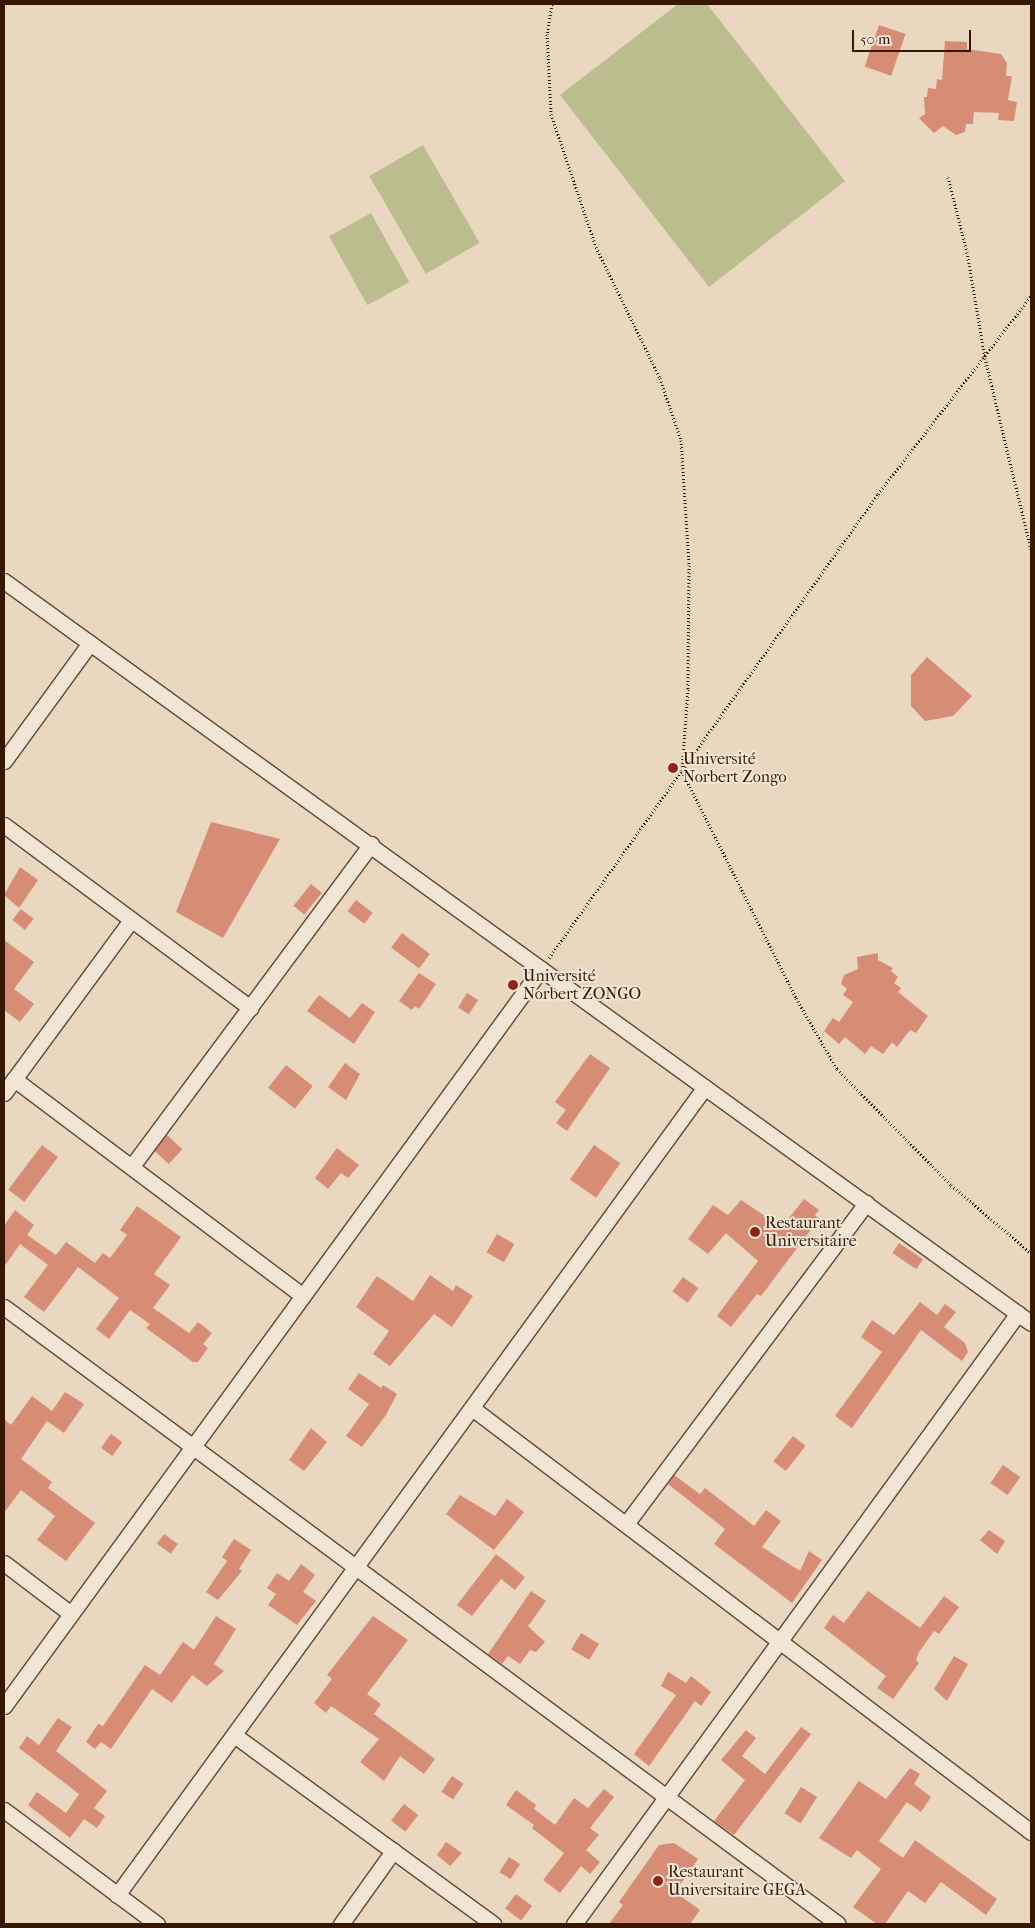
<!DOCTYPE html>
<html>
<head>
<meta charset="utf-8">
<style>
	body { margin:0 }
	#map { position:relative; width:1035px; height:1928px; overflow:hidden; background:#e9d8bf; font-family:"IM FELL French Canon",serif }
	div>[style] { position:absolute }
	.green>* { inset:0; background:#bbbd8f; transform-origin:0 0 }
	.building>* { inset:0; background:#d78c76; transform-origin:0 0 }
	.path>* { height:3px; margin-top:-1.5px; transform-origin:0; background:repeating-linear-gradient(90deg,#361802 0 1px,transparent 0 3.5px) }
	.roads { filter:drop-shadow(1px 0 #634831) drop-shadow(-1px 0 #634831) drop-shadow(0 1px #634831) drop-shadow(0 -1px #634831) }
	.street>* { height:15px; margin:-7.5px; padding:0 7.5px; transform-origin:7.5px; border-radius:7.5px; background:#f1e6d5 }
	.dots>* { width:14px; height:14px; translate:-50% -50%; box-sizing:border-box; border:2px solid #f1e6d5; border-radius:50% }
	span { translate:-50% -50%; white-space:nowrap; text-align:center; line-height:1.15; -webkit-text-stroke:4px #f1e6d5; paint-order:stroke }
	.poi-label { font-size:16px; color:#361802 }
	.left { translate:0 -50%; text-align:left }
	.frame { position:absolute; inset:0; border:5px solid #361802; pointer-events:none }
	.scale { position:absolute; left:852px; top:30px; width:119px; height:22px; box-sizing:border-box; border:2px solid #361802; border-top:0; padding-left:6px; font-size:15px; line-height:18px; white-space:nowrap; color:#361802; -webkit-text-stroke:4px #f1e6d5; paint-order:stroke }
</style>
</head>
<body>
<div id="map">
	<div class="green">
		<div style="clip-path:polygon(678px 4px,707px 4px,845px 181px,709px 287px,560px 95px)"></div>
		<div style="left:423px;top:145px;width:113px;height:62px;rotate:60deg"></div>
		<div style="left:371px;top:213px;width:79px;height:48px;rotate:61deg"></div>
	</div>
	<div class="building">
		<div style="left:879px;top:25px;width:28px;height:44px;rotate:19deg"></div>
		<div style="clip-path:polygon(945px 41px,967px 42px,967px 49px,1001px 54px,1007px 63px,1006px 76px,1012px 76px,1008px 100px,1017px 102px,1014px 121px,998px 120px,999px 113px,974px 112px,973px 124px,966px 124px,965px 132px,956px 135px,943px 126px,934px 133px,919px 118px,925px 114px,924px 97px,927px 97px,928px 88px,936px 89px,937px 79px,942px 80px)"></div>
		<div style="clip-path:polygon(927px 657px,972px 696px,953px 716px,925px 721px,911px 706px,911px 675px)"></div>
		<div style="clip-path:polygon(211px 822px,280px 839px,223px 938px,176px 912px)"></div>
		<div style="clip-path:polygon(20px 867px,38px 880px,19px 908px,4px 895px)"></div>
		<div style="left:311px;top:884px;width:14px;height:28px;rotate:39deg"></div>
		<div style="left:356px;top:900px;width:21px;height:14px;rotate:37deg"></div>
		<div style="left:21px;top:909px;width:16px;height:14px;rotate:38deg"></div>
		<div style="left:402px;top:933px;width:35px;height:18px;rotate:37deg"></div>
		<div style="clip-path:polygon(4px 940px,34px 962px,14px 989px,34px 1004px,20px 1022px,4px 1010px)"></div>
		<div style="clip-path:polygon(878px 953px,878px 960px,893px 968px,891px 971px,898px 977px,894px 983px,901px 988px,898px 992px,928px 1016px,916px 1033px,910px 1030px,897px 1047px,892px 1042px,883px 1054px,871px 1046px,865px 1054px,845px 1037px,839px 1044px,824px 1031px,833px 1018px,839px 1022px,853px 1002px,843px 995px,847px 989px,841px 984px,844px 975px,858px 969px,857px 957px)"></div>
		<div style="clip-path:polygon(419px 973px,436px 984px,419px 1009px,415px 1006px,412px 1010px,399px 1001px)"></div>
		<div style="left:467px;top:993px;width:13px;height:17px;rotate:32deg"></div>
		<div style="clip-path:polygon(319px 995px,350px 1018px,362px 1003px,375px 1012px,354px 1044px,307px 1011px)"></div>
		<div style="clip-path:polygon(590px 1054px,610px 1068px,567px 1131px,556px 1123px,566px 1110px,555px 1102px)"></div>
		<div style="clip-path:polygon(345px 1063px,360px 1074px,346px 1100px,328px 1087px)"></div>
		<div style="left:286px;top:1065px;width:34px;height:29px;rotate:38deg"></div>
		<div style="left:167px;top:1135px;width:21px;height:20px;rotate:43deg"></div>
		<div style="left:42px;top:1145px;width:20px;height:56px;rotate:37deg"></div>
		<div style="left:594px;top:1145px;width:32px;height:42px;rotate:35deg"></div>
		<div style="clip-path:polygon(337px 1148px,359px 1165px,348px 1178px,341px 1173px,328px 1189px,315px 1178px)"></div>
		<div style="clip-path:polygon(804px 1199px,819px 1210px,815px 1215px,819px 1219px,761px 1296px,757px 1294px,731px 1327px,717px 1316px,758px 1261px,726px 1233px,708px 1254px,688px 1239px,713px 1205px,728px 1215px,741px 1200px,782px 1227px)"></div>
		<div style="clip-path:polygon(137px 1206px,181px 1237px,154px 1274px,170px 1285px,153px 1308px,189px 1333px,198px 1322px,212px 1333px,203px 1344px,208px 1348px,198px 1362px,193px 1362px,146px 1328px,150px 1324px,130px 1310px,109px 1339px,96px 1329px,119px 1298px,78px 1267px,44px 1312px,24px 1297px,48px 1265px,20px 1244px,4px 1267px,4px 1226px,15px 1210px,34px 1225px,27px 1235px,56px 1255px,66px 1242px,95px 1263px,103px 1253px,110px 1258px,127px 1235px,120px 1230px)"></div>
		<div style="left:497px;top:1234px;width:20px;height:21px;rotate:30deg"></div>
		<div style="left:899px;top:1243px;width:29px;height:12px;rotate:34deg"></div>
		<div style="clip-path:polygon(430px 1275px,453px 1291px,456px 1285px,473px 1296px,452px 1327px,434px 1314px,390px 1366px,373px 1354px,389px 1331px,356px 1307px,377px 1276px,413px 1301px)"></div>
		<div style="left:683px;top:1277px;width:19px;height:18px;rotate:36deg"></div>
		<div style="clip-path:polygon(920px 1302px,937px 1315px,945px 1304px,956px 1312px,944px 1327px,965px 1343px,968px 1352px,962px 1361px,921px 1330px,852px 1428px,835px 1416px,882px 1352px,861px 1337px,872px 1320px,894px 1335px)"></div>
		<div style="clip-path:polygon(359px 1373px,381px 1388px,383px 1385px,397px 1394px,386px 1415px,362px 1447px,346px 1436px,369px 1404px,348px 1389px)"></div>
		<div style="clip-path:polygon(65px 1392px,84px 1404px,64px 1433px,47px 1421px,21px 1459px,52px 1482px,48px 1488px,95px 1523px,66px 1561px,37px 1540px,55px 1516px,21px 1490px,4px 1513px,4px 1419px,11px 1425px,32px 1396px,52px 1411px)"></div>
		<div style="clip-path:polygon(311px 1428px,327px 1442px,304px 1471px,289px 1460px)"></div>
		<div style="left:111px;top:1434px;width:14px;height:17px;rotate:36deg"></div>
		<div style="left:793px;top:1436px;width:16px;height:32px;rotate:38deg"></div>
		<div style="left:1003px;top:1465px;width:21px;height:22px;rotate:35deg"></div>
		<div style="clip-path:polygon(674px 1475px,700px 1494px,705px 1488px,754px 1526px,766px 1510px,781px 1521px,762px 1547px,800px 1571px,809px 1551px,822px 1560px,792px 1603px,714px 1544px,725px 1529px,668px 1484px)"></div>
		<div style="clip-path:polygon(460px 1495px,495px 1516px,507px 1499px,524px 1512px,494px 1550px,446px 1514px)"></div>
		<div style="clip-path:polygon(989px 1530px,1005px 1541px,997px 1554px,980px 1540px)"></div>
		<div style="left:164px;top:1534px;width:17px;height:12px;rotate:36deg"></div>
		<div style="clip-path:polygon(234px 1539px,251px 1550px,239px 1569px,242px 1571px,218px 1600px,206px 1592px,227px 1561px,222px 1557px)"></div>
		<div style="clip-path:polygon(496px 1554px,525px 1577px,515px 1590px,501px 1579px,472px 1616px,457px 1605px)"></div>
		<div style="clip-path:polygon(301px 1564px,315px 1575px,303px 1592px,316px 1601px,297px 1625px,268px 1605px,276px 1594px,267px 1588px,277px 1573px,289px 1581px)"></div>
		<div style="clip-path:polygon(531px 1591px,546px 1601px,528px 1626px,545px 1642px,536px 1652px,530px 1650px,520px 1664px,508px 1656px,502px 1664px,488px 1654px)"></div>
		<div style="clip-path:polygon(868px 1591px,920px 1628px,944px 1596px,959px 1607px,939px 1634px,934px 1631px,919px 1652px,916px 1660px,919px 1663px,893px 1699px,877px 1688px,886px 1676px,824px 1628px,833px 1615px,844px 1623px)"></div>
		<div style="clip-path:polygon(216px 1616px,236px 1629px,214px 1664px,224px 1671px,207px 1686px,192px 1675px,172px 1703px,152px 1689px,111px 1749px,101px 1742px,95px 1749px,86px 1742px,98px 1724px,103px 1726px,145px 1665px,160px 1675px,183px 1642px,194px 1650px)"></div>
		<div style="clip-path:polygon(373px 1616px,408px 1640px,367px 1694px,381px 1704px,374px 1714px,435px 1759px,424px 1774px,400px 1756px,384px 1781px,360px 1762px,379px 1739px,331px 1706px,326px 1713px,314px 1703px,332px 1679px,327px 1675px)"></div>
		<div style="left:581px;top:1633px;width:21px;height:19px;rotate:31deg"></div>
		<div style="clip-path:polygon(954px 1656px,968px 1664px,947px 1701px,934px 1689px)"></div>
		<div style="clip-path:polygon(668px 1672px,686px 1683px,691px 1676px,711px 1692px,701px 1706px,695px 1701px,649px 1766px,634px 1754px,676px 1695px,661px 1686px)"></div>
		<div style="clip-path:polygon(58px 1718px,72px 1727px,56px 1751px,107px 1791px,94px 1808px,105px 1816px,97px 1828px,84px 1819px,70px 1838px,28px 1805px,37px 1792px,66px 1813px,79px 1794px,19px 1748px,27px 1736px,39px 1745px)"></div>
		<div style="clip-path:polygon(801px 1727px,811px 1734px,734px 1835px,714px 1821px,745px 1780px,721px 1760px,746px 1730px,756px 1738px,742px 1756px,765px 1774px)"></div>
		<div style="clip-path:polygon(910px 1768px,920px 1774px,914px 1784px,931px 1797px,921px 1812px,907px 1802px,879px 1841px,903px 1858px,915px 1840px,997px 1899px,986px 1915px,941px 1882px,925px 1903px,908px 1891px,885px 1924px,877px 1924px,853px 1907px,881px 1869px,857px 1850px,851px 1858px,819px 1838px,859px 1781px,886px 1799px)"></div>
		<div style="left:452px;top:1776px;width:14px;height:19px;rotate:34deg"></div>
		<div style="left:801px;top:1787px;width:19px;height:31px;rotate:32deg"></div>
		<div style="clip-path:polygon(604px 1789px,614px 1797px,590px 1828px,599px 1835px,586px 1850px,600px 1862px,590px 1874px,581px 1866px,560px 1893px,543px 1880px,564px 1853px,532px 1828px,534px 1825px,506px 1805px,516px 1790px,536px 1805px,534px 1809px,555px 1825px,574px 1798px,588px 1808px)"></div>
		<div style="left:404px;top:1804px;width:18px;height:21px;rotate:38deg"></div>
		<div style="clip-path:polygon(446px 1842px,462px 1853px,450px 1866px,437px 1855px)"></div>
		<div style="clip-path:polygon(674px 1843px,698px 1859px,675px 1892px,700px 1910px,690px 1924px,609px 1924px,623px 1905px,619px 1902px,659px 1845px)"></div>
		<div style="left:509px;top:1857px;width:13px;height:18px;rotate:32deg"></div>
		<div style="left:516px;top:1894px;width:20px;height:18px;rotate:37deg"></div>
	</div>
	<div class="path">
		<div style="left:552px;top:4px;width:30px;rotate:99deg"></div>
		<div style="left:547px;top:34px;width:80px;rotate:87.1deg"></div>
		<div style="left:551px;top:114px;width:140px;rotate:71.3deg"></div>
		<div style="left:596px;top:247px;width:146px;rotate:64deg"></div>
		<div style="left:660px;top:378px;width:65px;rotate:71.3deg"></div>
		<div style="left:681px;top:440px;width:125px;rotate:86.3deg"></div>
		<div style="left:689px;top:565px;width:124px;rotate:90.5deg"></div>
		<div style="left:688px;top:689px;width:82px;rotate:94.2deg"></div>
		<div style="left:682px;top:771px;width:254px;rotate:63.3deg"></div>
		<div style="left:796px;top:998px;width:82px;rotate:60deg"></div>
		<div style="left:837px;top:1069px;width:163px;rotate:45.5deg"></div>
		<div style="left:951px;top:1185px;width:105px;rotate:40.4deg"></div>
		<div style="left:948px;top:177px;width:77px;rotate:75.8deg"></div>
		<div style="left:967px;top:252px;width:108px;rotate:80.4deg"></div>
		<div style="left:985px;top:358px;width:197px;rotate:76.5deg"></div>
		<div style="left:549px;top:958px;width:569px;rotate:-54.66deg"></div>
		<div style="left:878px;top:494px;width:250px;rotate:-52.3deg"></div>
	</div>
	<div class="roads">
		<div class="street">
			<div style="left:4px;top:581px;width:1267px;rotate:35.85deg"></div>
			<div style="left:4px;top:761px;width:146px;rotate:-53.9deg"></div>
			<div style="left:4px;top:825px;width:307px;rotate:36.6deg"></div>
			<div style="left:14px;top:1079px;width:361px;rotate:36.9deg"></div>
			<div style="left:4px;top:1093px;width:215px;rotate:-53.7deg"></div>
			<div style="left:132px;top:1166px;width:401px;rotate:-53.4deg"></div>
			<div style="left:4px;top:1307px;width:1037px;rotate:36.49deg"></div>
			<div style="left:472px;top:1408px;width:702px;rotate:37.18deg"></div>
			<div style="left:626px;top:1524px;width:401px;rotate:-53.2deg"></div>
			<div style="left:4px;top:1563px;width:84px;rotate:37.3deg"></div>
			<div style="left:4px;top:1706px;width:912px;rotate:-53.92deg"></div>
			<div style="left:234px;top:1735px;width:321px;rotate:36.1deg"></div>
			<div style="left:4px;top:1810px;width:191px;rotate:36.7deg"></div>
			<div style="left:117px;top:1895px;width:999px;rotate:-53.96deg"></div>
			<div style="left:341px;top:1924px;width:90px;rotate:-54.5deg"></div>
			<div style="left:574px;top:1924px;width:755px;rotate:-53.99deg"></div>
		</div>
	</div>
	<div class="dots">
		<div style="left:673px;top:768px;background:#8f2418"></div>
		<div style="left:513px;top:985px;background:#8f2418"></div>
		<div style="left:755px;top:1232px;background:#8f2418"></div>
		<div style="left:658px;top:1881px;background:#8f2418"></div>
	</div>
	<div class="poi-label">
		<span class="left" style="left:683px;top:768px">Université<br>Norbert Zongo</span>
		<span class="left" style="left:523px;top:985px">Université<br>Norbert ZONGO</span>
		<span class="left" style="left:765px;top:1232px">Restaurant<br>Universitaire</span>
		<span class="left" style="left:668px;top:1881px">Restaurant<br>Universitaire GEGA</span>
	</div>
	<div class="frame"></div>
	<div class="scale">50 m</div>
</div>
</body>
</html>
